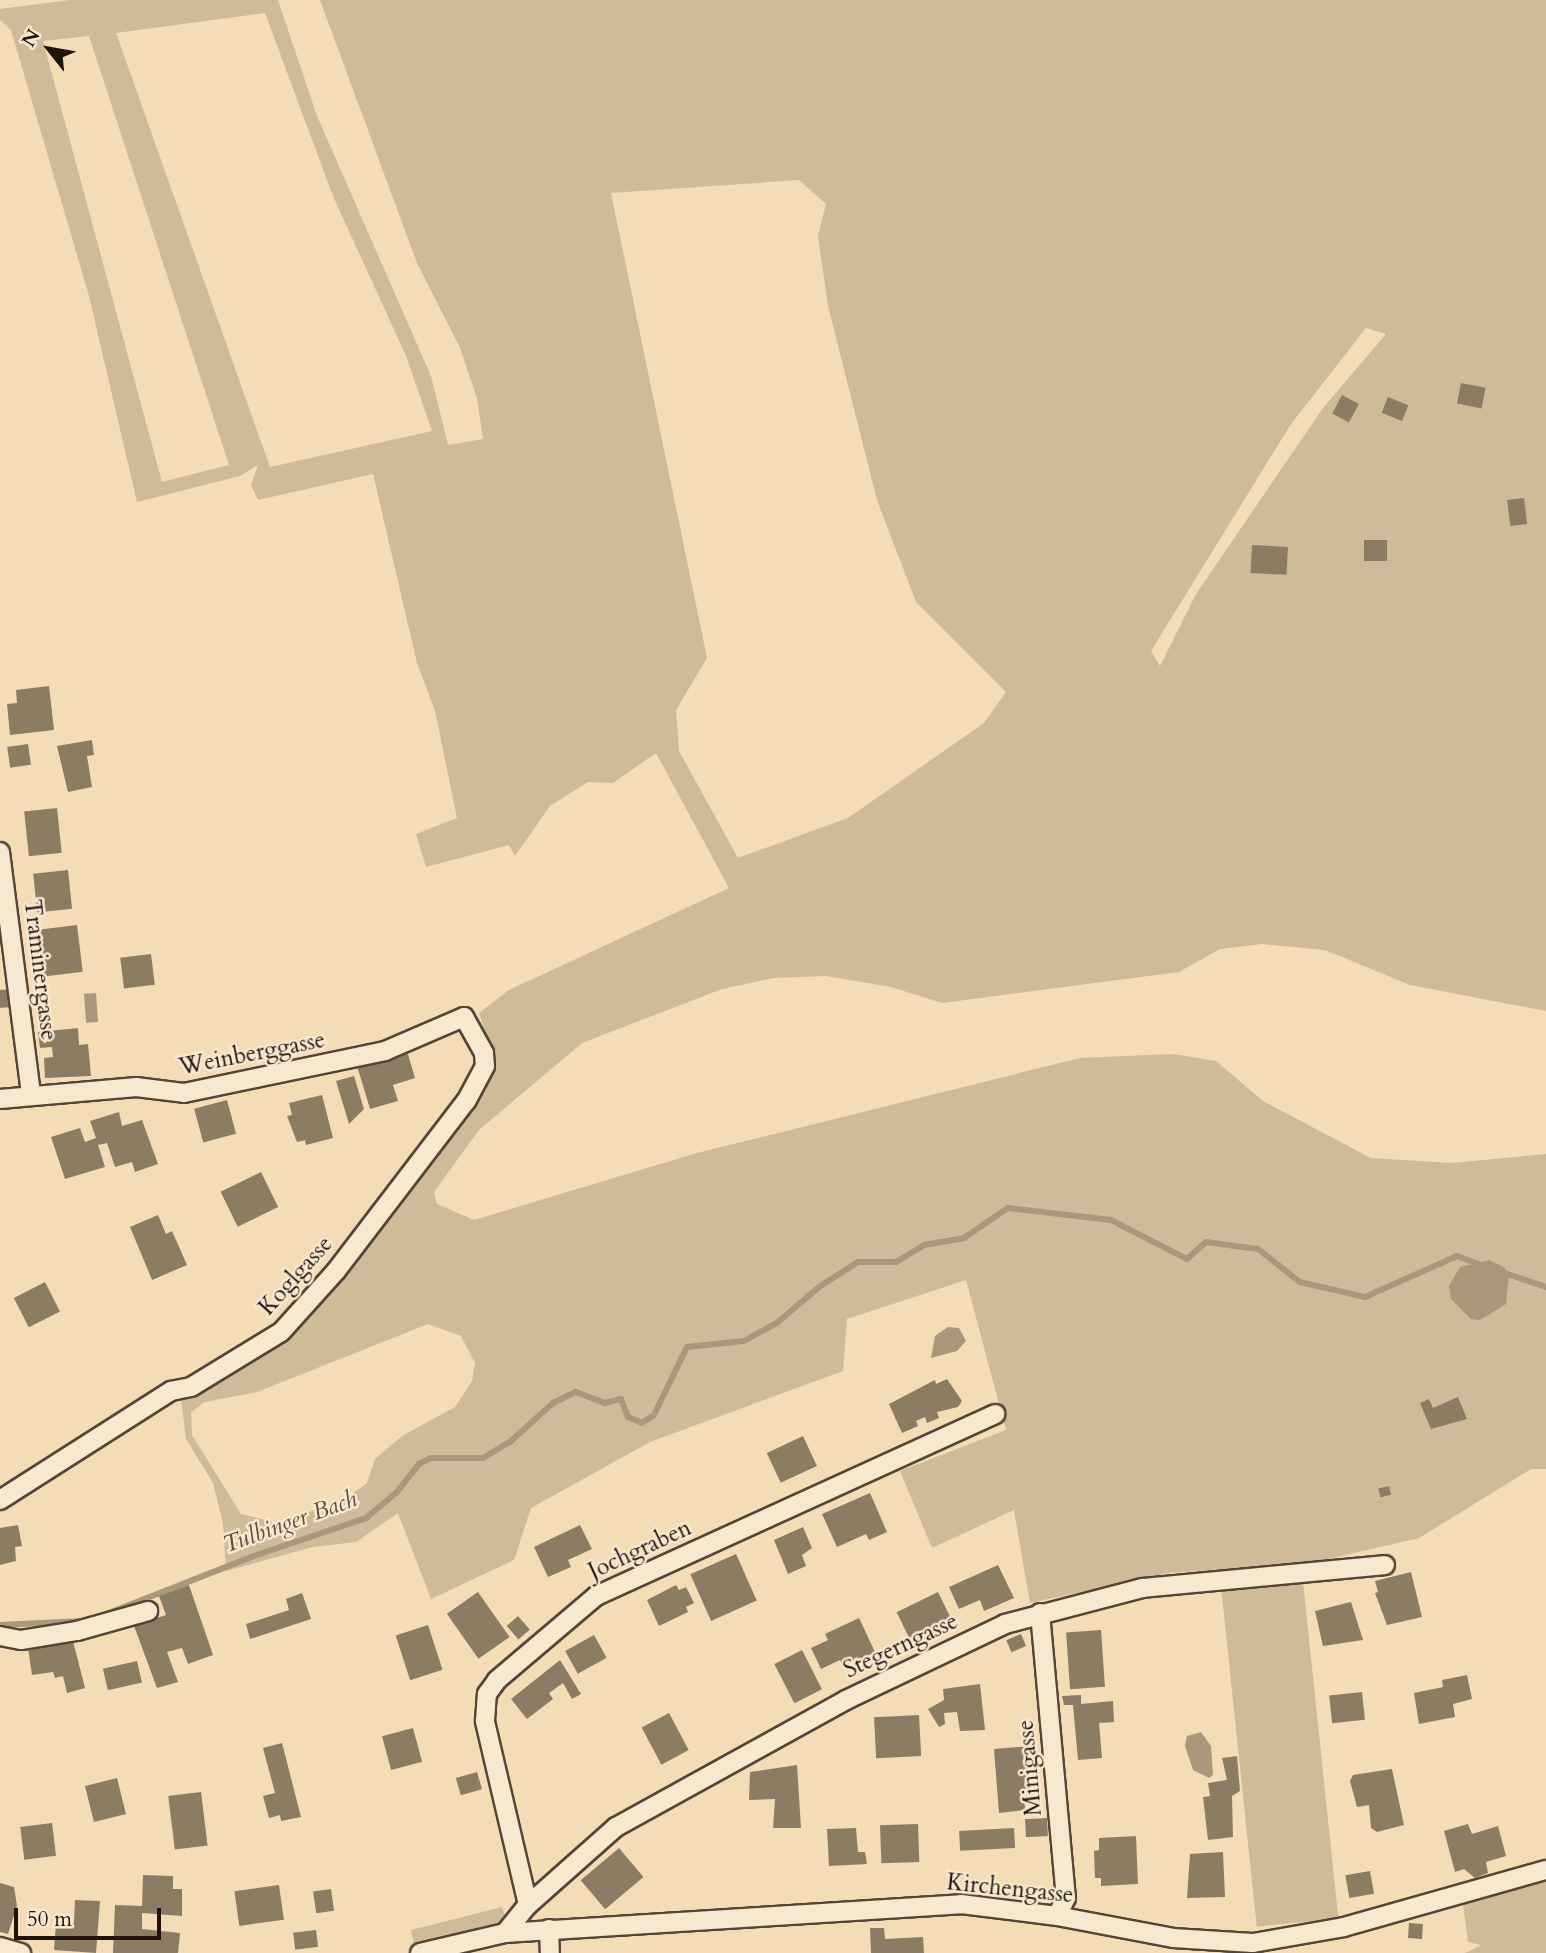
<!DOCTYPE html>
<html>
<head>
<meta charset="utf-8">
<style>
	body { margin:0 }
	#map { position:relative; width:1546px; height:1953px; overflow:hidden; background:#f3dcb6; font-family:Cardo,serif }
	div>[style] { position:absolute }
	.green>* { inset:0; background:#cfba99; transform-origin:0 0 }
	.water>* { inset:0; background:#ab987c; transform-origin:0 0 }
	.stream>* { height:6px; margin:-3px; padding:0 3px; transform-origin:3px; border-radius:3px; background:#ab987c }
	.building>* { inset:0; background:#8d7c64; transform-origin:0 0 }
	.roads { filter:drop-shadow(2px 0 #544536) drop-shadow(-2px 0 #544536) drop-shadow(0 2px #544536) drop-shadow(0 -2px #544536) }
	.minor>* { height:18px; margin:-9px; padding:0 9px; transform-origin:9px; border-radius:9px; background:#f7e8d0 }
	span { translate:-50% -50%; white-space:nowrap; text-align:center; line-height:1.15; -webkit-text-stroke:5px #f7e8d0; paint-order:stroke }
	.street-label { font-size:23px; color:#1f130c }
	.water-label { font-size:24px; color:#5e4f3e; font-style:italic }
	.north { position:absolute; left:14px; top:14px; width:70px; height:70px; -webkit-text-stroke:5px #f7e8d0; paint-order:stroke; rotate:301deg; font-size:19px; font-weight:700; line-height:28px; text-align:center; color:#1f130c }
	.north::after { content:''; display:block; margin:auto; width:24px; height:32px; background:#1f130c; clip-path:polygon(50% 0,100% 100%,50% 72%,0 100%) }
	.scale { position:absolute; left:14px; top:1908px; width:147px; height:32px; box-sizing:border-box; border:4px solid #1f130c; border-top:0; padding-left:9px; font-size:21px; line-height:24px; white-space:nowrap; color:#1f130c; -webkit-text-stroke:5px #f7e8d0; paint-order:stroke }
</style>
</head>
<body>
<div id="map">
	<div class="green">
		<div style="clip-path:polygon(evenodd,70px 0,278px 0,317px 116px,431px 376px,448px 445px,483px 439px,477px 398px,460px 348px,417px 263px,320px 0,1546px 0,1546px 1011px,1410px 985px,1325px 950px,1262px 944px,1220px 949px,1179px 972px,942px 1003px,891px 987px,826px 976px,774px 978px,722px 989px,582px 1043px,479px 1130px,434px 1192px,437px 1204px,474px 1220px,697px 1153px,1080px 1058px,1173px 1054px,1216px 1061px,1263px 1101px,1371px 1158px,1451px 1163px,1546px 1154px,1546px 1469px,1531px 1469px,1419px 1538px,1307px 1564px,1168px 1573px,1030px 1603px,1014px 1510px,932px 1548px,900px 1471px,1006px 1430px,966px 1280px,847px 1319px,843px 1371px,650px 1442px,531px 1508px,514px 1560px,431px 1599px,398px 1513px,356px 1542px,313px 1547px,226px 1571px,223px 1523px,213px 1483px,186px 1439px,181px 1399px,270px 1348px,482px 1087px,489px 1045px,479px 1013px,509px 990px,729px 888px,656px 753px,613px 783px,588px 782px,550px 806px,515px 856px,509px 845px,426px 867px,416px 834px,457px 818px,435px 711px,417px 663px,373px 474px,258px 500px,251px 485px,258px 465px,240px 476px,137px 502px,89px 296px,11px 30px,0 20px,0 9px,70px 0,265px 13px,333px 196px,406px 356px,432px 431px,270px 467px,116px 33px,265px 13px,70px 0,89px 36px,229px 465px,162px 482px,43px 41px,89px 36px,70px 0,799px 180px,826px 204px,818px 236px,828px 306px,877px 500px,916px 602px,1006px 692px,984px 723px,848px 818px,738px 858px,679px 751px,676px 710px,707px 658px,611px 193px,799px 180px,70px 0,1366px 328px,1386px 334px,1323px 408px,1196px 594px,1160px 666px,1151px 651px,1291px 424px,1366px 328px,70px 0,428px 1324px,461px 1336px,475px 1363px,472px 1381px,455px 1407px,402px 1436px,375px 1459px,367px 1483px,344px 1500px,276px 1523px,241px 1514px,192px 1435px,191px 1412px,205px 1402px,257px 1392px,428px 1324px)"></div>
		<div style="left:1303px;top:1582px;width:338px;height:82px;rotate:84deg"></div>
		<div style="clip-path:polygon(1546px 1881px,1546px 1953px,1465px 1953px,1481px 1945px,1468px 1942px,1463px 1904px)"></div>
		<div style="clip-path:polygon(502px 1907px,505px 1917px,484px 1933px,415px 1950px,411px 1930px)"></div>
	</div>
	<div class="water">
		<div style="left:96px;top:993px;width:29px;height:12px;rotate:86deg"></div>
		<div style="clip-path:polygon(1489px 1260px,1504px 1267px,1509px 1275px,1506px 1304px,1480px 1320px,1471px 1319px,1451px 1299px,1449px 1286px,1460px 1267px)"></div>
		<div style="clip-path:polygon(948px 1327px,959px 1328px,966px 1341px,957px 1351px,931px 1358px,935px 1336px)"></div>
		<div style="clip-path:polygon(1201px 1732px,1211px 1746px,1213px 1775px,1209px 1778px,1193px 1770px,1185px 1746px,1187px 1736px)"></div>
	</div>
	<div class="stream">
		<div style="left:1501px;top:1272px;width:47px;rotate:18.4deg"></div>
		<div style="left:101px;top:1616px;width:164px;rotate:-21.4deg"></div>
		<div style="left:254px;top:1556px;width:118px;rotate:-18.7deg"></div>
		<div style="left:366px;top:1518px;width:40px;rotate:-40deg"></div>
		<div style="left:397px;top:1492px;width:36px;rotate:-52deg"></div>
		<div style="left:419px;top:1464px;width:13px;rotate:-27deg"></div>
		<div style="left:431px;top:1458px;width:52px"></div>
		<div style="left:483px;top:1458px;width:31px;rotate:-31deg"></div>
		<div style="left:510px;top:1442px;width:58px;rotate:-42.2deg"></div>
		<div style="left:553px;top:1403px;width:25px;rotate:-26deg"></div>
		<div style="left:576px;top:1392px;width:31px;rotate:21deg"></div>
		<div style="left:605px;top:1403px;width:16px;rotate:-14deg"></div>
		<div style="left:621px;top:1399px;width:19px;rotate:69deg"></div>
		<div style="left:628px;top:1417px;width:15px;rotate:23deg"></div>
		<div style="left:642px;top:1423px;width:14px;rotate:-34deg"></div>
		<div style="left:654px;top:1415px;width:76px;rotate:-64.1deg"></div>
		<div style="left:687px;top:1347px;width:57px;rotate:-6deg"></div>
		<div style="left:744px;top:1341px;width:39px;rotate:-29deg"></div>
		<div style="left:778px;top:1322px;width:54px;rotate:-40.5deg"></div>
		<div style="left:819px;top:1287px;width:46px;rotate:-32.7deg"></div>
		<div style="left:858px;top:1262px;width:38px"></div>
		<div style="left:896px;top:1262px;width:33px;rotate:-31deg"></div>
		<div style="left:924px;top:1245px;width:41px;rotate:-9.9deg"></div>
		<div style="left:964px;top:1238px;width:53px;rotate:-34.3deg"></div>
		<div style="left:1008px;top:1208px;width:104px;rotate:6.6deg"></div>
		<div style="left:1111px;top:1220px;width:85px;rotate:27.2deg"></div>
		<div style="left:1187px;top:1259px;width:25px;rotate:-42deg"></div>
		<div style="left:1206px;top:1242px;width:52px;rotate:7.7deg"></div>
		<div style="left:1258px;top:1249px;width:53px;rotate:38.2deg"></div>
		<div style="left:1300px;top:1282px;width:67px;rotate:13deg"></div>
		<div style="left:1365px;top:1297px;width:101px;rotate:-24deg"></div>
		<div style="left:1457px;top:1256px;width:22px;rotate:21deg"></div>
		<div style="left:0;top:1625px;width:83px;rotate:-2.8deg"></div>
	</div>
	<div class="building">
		<div style="left:1461px;top:383px;width:25px;height:21px;rotate:11deg"></div>
		<div style="left:1342px;top:395px;width:19px;height:21px;rotate:28deg"></div>
		<div style="left:1388px;top:397px;width:22px;height:17px;rotate:22deg"></div>
		<div style="left:1524px;top:498px;width:26px;height:17px;rotate:83deg"></div>
		<div style="left:1364px;top:540px;width:23px;height:21px"></div>
		<div style="left:1252px;top:545px;width:36px;height:28px;rotate:3deg"></div>
		<div style="clip-path:polygon(49px 686px,54px 730px,10px 735px,7px 704px,17px 703px,16px 690px)"></div>
		<div style="clip-path:polygon(92px 740px,94px 755px,87px 756px,92px 787px,68px 792px,57px 746px)"></div>
		<div style="left:28px;top:744px;width:21px;height:21px;rotate:82deg"></div>
		<div style="left:57px;top:808px;width:45px;height:33px;rotate:84deg"></div>
		<div style="left:68px;top:870px;width:39px;height:35px;rotate:84deg"></div>
		<div style="left:77px;top:925px;width:47px;height:39px;rotate:83deg"></div>
		<div style="left:151px;top:954px;width:31px;height:31px;rotate:83deg"></div>
		<div style="clip-path:polygon(9px 989px,11px 1007px,0 1008px,0 990px)"></div>
		<div style="clip-path:polygon(78px 1028px,79px 1045px,88px 1044px,91px 1076px,45px 1078px,44px 1058px,53px 1057px,52px 1047px,40px 1048px,38px 1032px)"></div>
		<div style="clip-path:polygon(407px 1051px,415px 1078px,393px 1085px,398px 1101px,370px 1109px,357px 1066px)"></div>
		<div style="clip-path:polygon(354px 1076px,364px 1109px,349px 1124px,336px 1081px)"></div>
		<div style="clip-path:polygon(322px 1095px,333px 1138px,306px 1145px,305px 1140px,297px 1142px,287px 1116px,292px 1115px,289px 1103px)"></div>
		<div style="left:227px;top:1100px;width:35px;height:34px;rotate:75deg"></div>
		<div style="clip-path:polygon(119px 1112px,122px 1126px,142px 1120px,158px 1164px,135px 1172px,132px 1162px,115px 1167px,107px 1143px,98px 1145px,105px 1167px,65px 1179px,51px 1137px,80px 1128px,85px 1142px,96px 1138px,90px 1121px)"></div>
		<div style="left:261px;top:1172px;width:39px;height:45px;rotate:64deg"></div>
		<div style="clip-path:polygon(158px 1215px,166px 1234px,172px 1231px,187px 1265px,152px 1280px,130px 1227px)"></div>
		<div style="left:45px;top:1282px;width:33px;height:35px;rotate:63deg"></div>
		<div style="clip-path:polygon(947px 1379px,962px 1401px,958px 1407px,937px 1412px,939px 1418px,927px 1423px,925px 1417px,916px 1421px,918px 1426px,902px 1433px,889px 1404px,935px 1380px,936px 1384px)"></div>
		<div style="clip-path:polygon(1458px 1397px,1467px 1419px,1431px 1429px,1420px 1403px,1429px 1399px,1433px 1408px)"></div>
		<div style="left:803px;top:1436px;width:33px;height:40px;rotate:65deg"></div>
		<div style="left:1389px;top:1486px;width:9px;height:11px;rotate:77deg"></div>
		<div style="clip-path:polygon(870px 1493px,887px 1532px,869px 1540px,866px 1534px,837px 1547px,822px 1514px)"></div>
		<div style="clip-path:polygon(18px 1525px,22px 1546px,15px 1547px,16px 1561px,0 1565px,0 1528px)"></div>
		<div style="clip-path:polygon(580px 1525px,592px 1549px,568px 1560px,571px 1567px,548px 1577px,534px 1547px)"></div>
		<div style="clip-path:polygon(803px 1527px,812px 1548px,802px 1555px,806px 1566px,788px 1574px,774px 1540px)"></div>
		<div style="left:736px;top:1554px;width:51px;height:50px;rotate:66deg"></div>
		<div style="clip-path:polygon(998px 1565px,1014px 1598px,984px 1611px,980px 1600px,959px 1609px,949px 1587px)"></div>
		<div style="clip-path:polygon(1411px 1572px,1422px 1617px,1387px 1625px,1375px 1593px,1378px 1592px,1375px 1581px)"></div>
		<div style="clip-path:polygon(189px 1585px,213px 1655px,188px 1664px,182px 1648px,167px 1652px,178px 1682px,157px 1688px,134px 1626px,166px 1615px,159px 1596px)"></div>
		<div style="clip-path:polygon(676px 1585px,679px 1590px,686px 1587px,694px 1603px,686px 1607px,688px 1612px,659px 1626px,647px 1600px)"></div>
		<div style="left:478px;top:1592px;width:55px;height:38px;rotate:55deg"></div>
		<div style="left:938px;top:1592px;width:37px;height:46px;rotate:64deg"></div>
		<div style="clip-path:polygon(302px 1593px,311px 1619px,250px 1639px,246px 1624px,289px 1610px,286px 1599px)"></div>
		<div style="clip-path:polygon(1351px 1602px,1363px 1640px,1323px 1646px,1315px 1611px)"></div>
		<div style="left:518px;top:1616px;width:18px;height:15px;rotate:49deg"></div>
		<div style="clip-path:polygon(859px 1618px,875px 1652px,844px 1668px,840px 1660px,821px 1669px,811px 1648px,828px 1640px,825px 1634px)"></div>
		<div style="left:428px;top:1625px;width:47px;height:34px;rotate:72deg"></div>
		<div style="left:1101px;top:1630px;width:57px;height:35px;rotate:86deg"></div>
		<div style="left:1021px;top:1634px;width:13px;height:16px;rotate:67deg"></div>
		<div style="left:594px;top:1635px;width:26px;height:33px;rotate:61deg"></div>
		<div style="clip-path:polygon(73px 1641px,85px 1688px,67px 1693px,63px 1676px,55px 1678px,53px 1672px,32px 1675px,28px 1648px)"></div>
		<div style="left:802px;top:1650px;width:44px;height:31px;rotate:63deg"></div>
		<div style="clip-path:polygon(560px 1660px,581px 1694px,572px 1699px,563px 1683px,549px 1693px,553px 1699px,527px 1719px,511px 1699px)"></div>
		<div style="left:137px;top:1661px;width:22px;height:35px;rotate:77deg"></div>
		<div style="clip-path:polygon(1467px 1675px,1472px 1699px,1453px 1704px,1455px 1717px,1419px 1724px,1414px 1693px,1443px 1687px,1442px 1680px)"></div>
		<div style="clip-path:polygon(980px 1684px,985px 1730px,960px 1731px,957px 1712px,944px 1713px,945px 1724px,939px 1727px,928px 1709px,944px 1700px,943px 1689px)"></div>
		<div style="left:1362px;top:1692px;width:28px;height:33px;rotate:84deg"></div>
		<div style="clip-path:polygon(1081px 1695px,1081px 1704px,1113px 1701px,1114px 1722px,1099px 1723px,1102px 1758px,1078px 1760px,1073px 1705px,1064px 1705px,1062px 1696px)"></div>
		<div style="left:669px;top:1713px;width:42px;height:31px;rotate:62deg"></div>
		<div style="left:919px;top:1715px;width:41px;height:45px;rotate:87deg"></div>
		<div style="left:413px;top:1728px;width:35px;height:32px;rotate:75deg"></div>
		<div style="clip-path:polygon(282px 1743px,301px 1817px,281px 1821px,280px 1815px,269px 1818px,263px 1796px,275px 1793px,263px 1748px)"></div>
		<div style="clip-path:polygon(1031px 1746px,1034px 1788px,1024px 1789px,1025px 1810px,999px 1813px,994px 1749px)"></div>
		<div style="clip-path:polygon(1237px 1756px,1240px 1791px,1232px 1796px,1233px 1837px,1208px 1840px,1203px 1797px,1210px 1796px,1208px 1783px,1227px 1780px,1222px 1758px)"></div>
		<div style="clip-path:polygon(797px 1765px,801px 1828px,773px 1828px,775px 1799px,749px 1800px,750px 1772px)"></div>
		<div style="clip-path:polygon(1392px 1769px,1404px 1825px,1377px 1832px,1371px 1828px,1369px 1805px,1357px 1807px,1350px 1781px,1353px 1775px)"></div>
		<div style="left:477px;top:1772px;width:18px;height:22px;rotate:74deg"></div>
		<div style="left:117px;top:1778px;width:37px;height:33px;rotate:76deg"></div>
		<div style="left:201px;top:1792px;width:54px;height:33px;rotate:83deg"></div>
		<div style="left:1047px;top:1818px;width:18px;height:22px;rotate:87deg"></div>
		<div style="left:52px;top:1823px;width:33px;height:32px;rotate:83deg"></div>
		<div style="left:918px;top:1824px;width:38px;height:38px;rotate:88deg"></div>
		<div style="clip-path:polygon(1468px 1824px,1472px 1834px,1498px 1826px,1506px 1856px,1486px 1862px,1488px 1873px,1475px 1878px,1464px 1869px,1455px 1872px,1444px 1831px)"></div>
		<div style="clip-path:polygon(856px 1828px,858px 1852px,865px 1852px,867px 1864px,829px 1866px,827px 1829px)"></div>
		<div style="left:1014px;top:1828px;width:20px;height:55px;rotate:87deg"></div>
		<div style="clip-path:polygon(1136px 1836px,1138px 1884px,1101px 1886px,1101px 1878px,1095px 1878px,1094px 1851px,1099px 1850px,1099px 1838px)"></div>
		<div style="left:619px;top:1848px;width:38px;height:50px;rotate:50deg"></div>
		<div style="clip-path:polygon(1223px 1852px,1225px 1897px,1187px 1898px,1190px 1854px)"></div>
		<div style="left:1370px;top:1871px;width:23px;height:25px;rotate:80deg"></div>
		<div style="clip-path:polygon(143px 1875px,173px 1876px,173px 1889px,182px 1889px,182px 1916px,142px 1913px,142px 1929px,180px 1933px,178px 1953px,113px 1953px,115px 1905px,142px 1906px)"></div>
		<div style="clip-path:polygon(0 1883px,14px 1887px,17px 1906px,8px 1934px,0 1932px)"></div>
		<div style="left:279px;top:1885px;width:35px;height:45px;rotate:82deg"></div>
		<div style="left:331px;top:1889px;width:22px;height:18px;rotate:82deg"></div>
		<div style="clip-path:polygon(75px 1900px,100px 1901px,96px 1953px,54px 1950px,56px 1922px,74px 1923px)"></div>
		<div style="left:1409px;top:1923px;width:14px;height:15px;rotate:4deg"></div>
		<div style="clip-path:polygon(870px 1928px,884px 1928px,885px 1939px,923px 1937px,924px 1953px,871px 1953px)"></div>
		<div style="left:316px;top:1930px;width:17px;height:23px;rotate:83deg"></div>
	</div>
	<div class="roads">
		<div class="minor">
			<div style="left:0;top:852px;width:244px;rotate:82.7deg"></div>
			<div style="left:0;top:1099px;width:137px;rotate:-5deg"></div>
			<div style="left:136px;top:1087px;width:48px;rotate:7.1deg"></div>
			<div style="left:184px;top:1093px;width:205px;rotate:-11.8deg"></div>
			<div style="left:385px;top:1051px;width:86px;rotate:-23.3deg"></div>
			<div style="left:464px;top:1017px;width:41px;rotate:60.9deg"></div>
			<div style="left:484px;top:1053px;width:13px;rotate:86deg"></div>
			<div style="left:485px;top:1066px;width:40px;rotate:118deg"></div>
			<div style="left:466px;top:1101px;width:214px;rotate:127.4deg"></div>
			<div style="left:336px;top:1271px;width:82px;rotate:132deg"></div>
			<div style="left:281px;top:1332px;width:105px;rotate:148.6deg"></div>
			<div style="left:191px;top:1387px;width:20px;rotate:169deg"></div>
			<div style="left:171px;top:1391px;width:203px;rotate:147.5deg"></div>
			<div style="left:1040px;top:1613px;width:286px;rotate:84.8deg"></div>
			<div style="left:1066px;top:1898px;width:20px;rotate:117deg"></div>
			<div style="left:0;top:1636px;width:21px;rotate:11deg"></div>
			<div style="left:21px;top:1640px;width:57px;rotate:-9.1deg"></div>
			<div style="left:77px;top:1631px;width:74px;rotate:-15.7deg"></div>
			<div style="left:528px;top:1905px;width:189px;rotate:-103.2deg"></div>
			<div style="left:485px;top:1721px;width:27px;rotate:-86deg"></div>
			<div style="left:487px;top:1694px;width:17px;rotate:-54deg"></div>
			<div style="left:497px;top:1680px;width:130px;rotate:-40.3deg"></div>
			<div style="left:596px;top:1596px;width:439px;rotate:-24.5deg"></div>
			<div style="left:549px;top:1929px;width:24px;rotate:88deg"></div>
			<div style="left:505px;top:1933px;width:36px;rotate:-51deg"></div>
			<div style="left:528px;top:1905px;width:118px;rotate:-41.6deg"></div>
			<div style="left:616px;top:1827px;width:263px;rotate:-28.9deg"></div>
			<div style="left:846px;top:1700px;width:176px;rotate:-25.5deg"></div>
			<div style="left:1005px;top:1624px;width:142px;rotate:-14.7deg"></div>
			<div style="left:1142px;top:1588px;width:244px;rotate:-5.4deg"></div>
			<div style="left:0;top:1947px;width:22px;rotate:16deg"></div>
			<div style="left:420px;top:1953px;width:87px;rotate:-13.2deg"></div>
			<div style="left:505px;top:1933px;width:457px;rotate:-3.6deg"></div>
			<div style="left:961px;top:1904px;width:97px;rotate:7.1deg"></div>
			<div style="left:1057px;top:1916px;width:118px;rotate:10.7deg"></div>
			<div style="left:1173px;top:1938px;width:80px;rotate:3.6deg"></div>
			<div style="left:1253px;top:1943px;width:92px;rotate:-10deg"></div>
			<div style="left:1344px;top:1927px;width:210px;rotate:-15.8deg"></div>
		</div>
	</div>
	<div class="street-label">
		<span style="left:40px;top:970px;rotate:83deg">Traminergasse</span>
		<span style="left:252px;top:1054px;rotate:-11deg">Weinberggasse</span>
		<span style="left:296px;top:1276px;rotate:-48deg">Koglgasse</span>
		<span style="left:640px;top:1550px;rotate:-25deg">Jochgraben</span>
		<span style="left:901px;top:1646px;rotate:-25deg">Stegerngasse</span>
		<span style="left:1030px;top:1768px;rotate:-95deg">Minigasse</span>
		<span style="left:1010px;top:1889px;rotate:6deg">Kirchengasse</span>
	</div>
	<div class="water-label">
		<span style="left:290px;top:1522px;rotate:-20deg">Tulbinger Bach</span>
	</div>
	<div class="north">N</div>
	<div class="scale">50 m</div>
</div>
</body>
</html>
